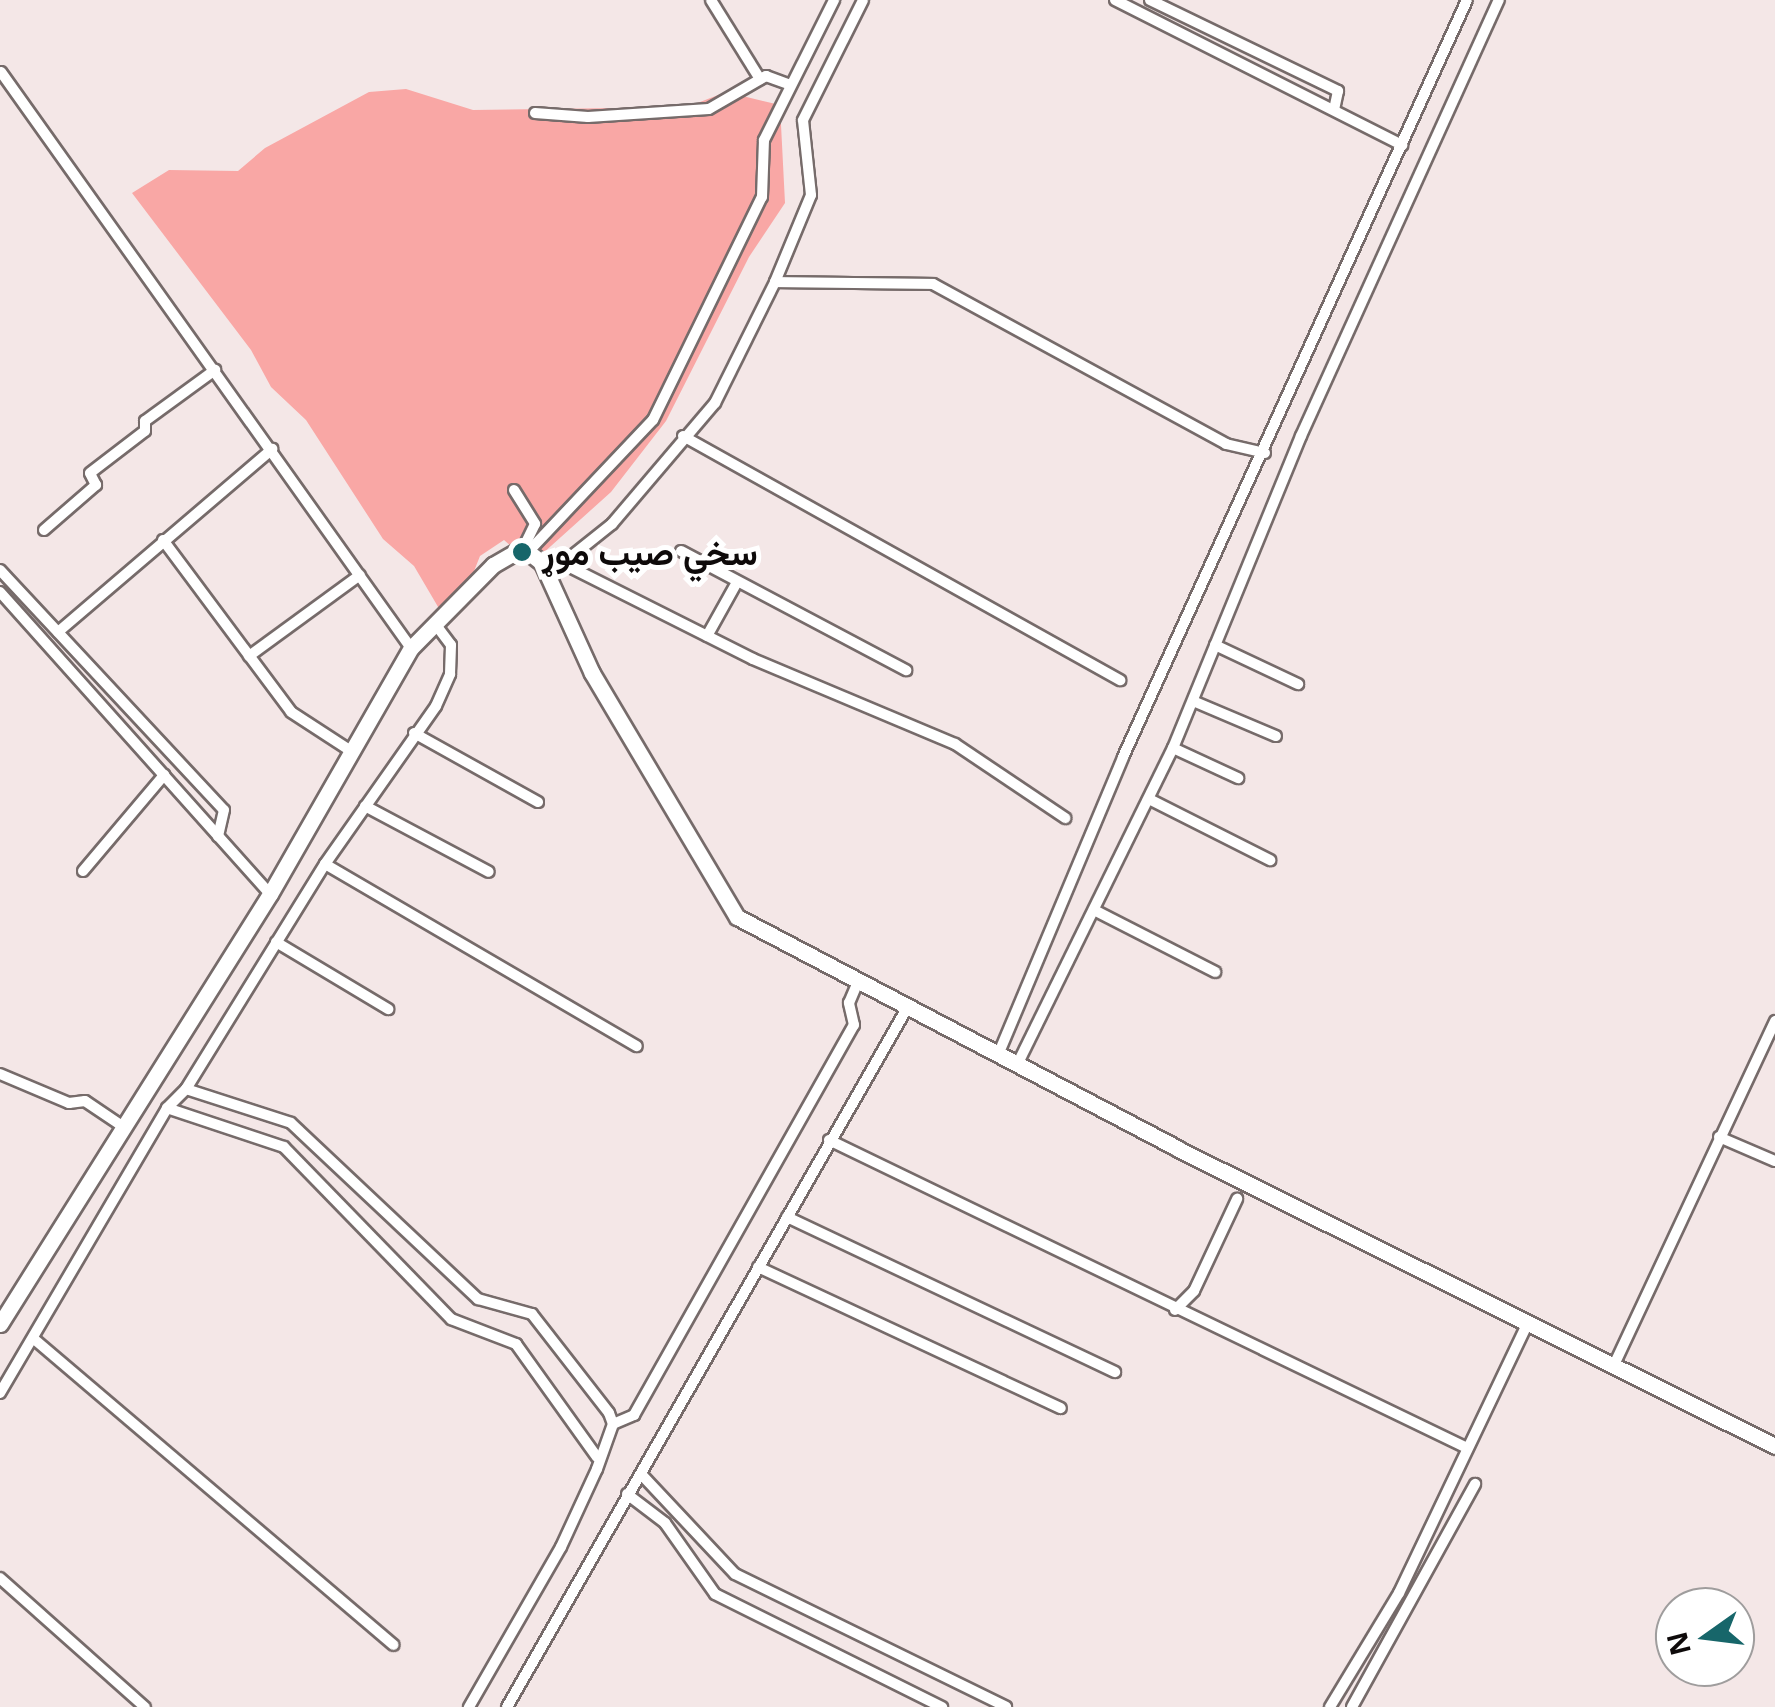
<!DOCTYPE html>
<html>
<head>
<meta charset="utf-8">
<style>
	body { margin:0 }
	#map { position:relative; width:1775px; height:1707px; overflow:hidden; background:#f4e7e7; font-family:"Noto Sans",Vazirmatn,sans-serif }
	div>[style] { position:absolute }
	.green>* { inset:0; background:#f9a7a5 }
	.roads { filter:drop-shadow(2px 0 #766b6a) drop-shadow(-2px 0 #766b6a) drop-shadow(0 2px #766b6a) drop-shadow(0 -2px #766b6a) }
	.street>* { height:10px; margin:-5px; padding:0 5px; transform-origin:5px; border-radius:5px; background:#fff }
	.secondary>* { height:15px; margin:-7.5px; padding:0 7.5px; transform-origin:7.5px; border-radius:7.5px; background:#fff }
	.dots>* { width:28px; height:28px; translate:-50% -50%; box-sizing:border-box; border:5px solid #fff; border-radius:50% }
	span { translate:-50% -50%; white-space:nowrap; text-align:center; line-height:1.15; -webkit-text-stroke:10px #fff; paint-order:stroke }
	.poi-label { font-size:35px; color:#0e0a0a; font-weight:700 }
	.left { translate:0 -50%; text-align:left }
	.north { position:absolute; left:1655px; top:1587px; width:100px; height:100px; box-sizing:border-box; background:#fff; border:2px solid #9f9d9d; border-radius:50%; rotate:256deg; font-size:28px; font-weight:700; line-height:40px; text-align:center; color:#0e0a0a }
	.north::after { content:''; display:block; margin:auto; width:35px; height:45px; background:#17666a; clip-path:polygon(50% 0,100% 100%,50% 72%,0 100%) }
</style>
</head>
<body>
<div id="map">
	<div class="green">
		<div style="clip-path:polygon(406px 89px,473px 110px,687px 107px,726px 92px,780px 105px,785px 203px,749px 257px,666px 421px,611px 492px,531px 564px,504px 540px,480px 556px,465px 594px,444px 617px,414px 566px,383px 539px,306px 420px,271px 387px,251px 350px,132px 193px,169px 170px,238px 171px,265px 148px,369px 92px)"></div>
	</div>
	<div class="roads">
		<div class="street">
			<div style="left:711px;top:0;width:93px;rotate:58.2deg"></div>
			<div style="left:1115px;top:0;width:322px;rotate:26.8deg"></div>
			<div style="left:1150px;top:0;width:209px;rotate:25.8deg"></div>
			<div style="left:1338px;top:91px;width:19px;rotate:102deg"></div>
			<div style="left:1px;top:72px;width:707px;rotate:54.56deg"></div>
			<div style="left:535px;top:113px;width:53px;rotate:4.3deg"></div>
			<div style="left:588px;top:117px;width:121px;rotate:-3.8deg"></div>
			<div style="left:709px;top:109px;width:66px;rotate:-30.1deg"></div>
			<div style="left:766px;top:76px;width:23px;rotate:20deg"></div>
			<div style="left:775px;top:282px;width:94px;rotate:-67.5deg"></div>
			<div style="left:811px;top:195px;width:75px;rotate:-96.1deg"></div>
			<div style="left:803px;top:120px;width:134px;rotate:-63.4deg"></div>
			<div style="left:683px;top:436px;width:501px;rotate:29.18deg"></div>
			<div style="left:514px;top:490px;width:40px;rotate:58deg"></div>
			<div style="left:535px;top:524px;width:25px;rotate:116deg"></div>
			<div style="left:44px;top:530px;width:69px;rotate:-40.9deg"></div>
			<div style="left:96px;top:485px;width:13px;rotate:-117deg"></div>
			<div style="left:90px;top:473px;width:69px;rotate:-37.4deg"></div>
			<div style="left:145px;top:431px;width:10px;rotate:-90deg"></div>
			<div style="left:145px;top:421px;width:87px;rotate:-36.1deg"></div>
			<div style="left:163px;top:540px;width:214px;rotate:53.3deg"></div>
			<div style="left:291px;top:712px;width:72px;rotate:33deg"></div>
			<div style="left:681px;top:551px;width:255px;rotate:27.9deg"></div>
			<div style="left:528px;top:552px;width:182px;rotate:-46.6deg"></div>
			<div style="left:653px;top:420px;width:248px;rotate:-64deg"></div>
			<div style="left:762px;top:197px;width:57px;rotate:-88deg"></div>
			<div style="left:764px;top:140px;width:157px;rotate:-63.4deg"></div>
			<div style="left:560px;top:562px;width:216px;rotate:26.7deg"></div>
			<div style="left:753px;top:659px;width:219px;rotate:22.8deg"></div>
			<div style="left:955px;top:744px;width:133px;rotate:33.9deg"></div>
			<div style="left:0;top:570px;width:328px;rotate:47deg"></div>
			<div style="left:224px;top:810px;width:27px;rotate:103deg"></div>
			<div style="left:548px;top:575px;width:82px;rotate:-38.6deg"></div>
			<div style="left:612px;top:524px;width:159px;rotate:-49.6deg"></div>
			<div style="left:715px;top:403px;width:135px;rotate:-63.6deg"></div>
			<div style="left:775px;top:282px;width:158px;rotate:0.7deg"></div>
			<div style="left:933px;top:284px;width:334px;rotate:28.6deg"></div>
			<div style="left:1226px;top:444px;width:40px;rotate:13deg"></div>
			<div style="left:0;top:592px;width:405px;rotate:48.2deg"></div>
			<div style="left:58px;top:632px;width:282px;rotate:-40.5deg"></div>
			<div style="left:707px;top:636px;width:62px;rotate:-60.9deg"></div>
			<div style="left:1215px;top:645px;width:92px;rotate:25.2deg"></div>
			<div style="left:249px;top:656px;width:137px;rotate:-36.1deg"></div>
			<div style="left:1193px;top:701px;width:90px;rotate:22.9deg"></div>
			<div style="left:414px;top:733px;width:142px;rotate:29.1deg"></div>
			<div style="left:1173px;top:748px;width:72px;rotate:24.8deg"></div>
			<div style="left:1149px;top:799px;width:136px;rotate:26.8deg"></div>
			<div style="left:365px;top:806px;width:140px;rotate:28deg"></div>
			<div style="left:325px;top:864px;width:361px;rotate:30.3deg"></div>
			<div style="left:83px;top:871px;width:126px;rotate:-49.8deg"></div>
			<div style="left:1096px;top:911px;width:134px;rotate:27.1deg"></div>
			<div style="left:276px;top:942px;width:131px;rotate:30.9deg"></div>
			<div style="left:998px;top:1055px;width:323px;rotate:-67.2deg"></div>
			<div style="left:1123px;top:757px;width:831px;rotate:-65.56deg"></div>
			<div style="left:1017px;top:1065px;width:353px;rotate:-63.8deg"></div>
			<div style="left:1173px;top:748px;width:337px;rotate:-67.7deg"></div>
			<div style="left:1301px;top:436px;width:479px;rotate:-65.6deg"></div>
			<div style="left:0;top:1074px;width:75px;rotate:22.8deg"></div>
			<div style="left:69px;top:1103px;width:16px;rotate:-7deg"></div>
			<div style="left:85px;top:1101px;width:45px;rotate:34deg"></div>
			<div style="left:186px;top:1089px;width:110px;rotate:17.9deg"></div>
			<div style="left:291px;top:1123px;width:257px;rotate:43.3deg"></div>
			<div style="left:478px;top:1299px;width:56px;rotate:15.5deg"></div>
			<div style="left:532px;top:1314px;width:125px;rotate:52.1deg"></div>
			<div style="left:609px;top:1413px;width:12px;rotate:70deg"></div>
			<div style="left:613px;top:1424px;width:48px;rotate:109.6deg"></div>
			<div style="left:597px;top:1469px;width:86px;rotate:114.8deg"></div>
			<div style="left:561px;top:1547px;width:185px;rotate:119.9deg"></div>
			<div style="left:167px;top:1108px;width:123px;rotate:18.4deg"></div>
			<div style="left:284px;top:1147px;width:240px;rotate:45.8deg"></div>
			<div style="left:451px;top:1319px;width:70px;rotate:21deg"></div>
			<div style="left:516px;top:1344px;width:139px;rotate:54.4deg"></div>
			<div style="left:1719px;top:1137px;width:61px;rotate:23.2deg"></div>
			<div style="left:829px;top:1140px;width:708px;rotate:25.77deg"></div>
			<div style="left:787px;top:1217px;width:363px;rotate:25.3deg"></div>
			<div style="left:758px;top:1267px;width:334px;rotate:25deg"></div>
			<div style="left:1175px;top:1310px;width:27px;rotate:-45deg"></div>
			<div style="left:1194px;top:1291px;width:102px;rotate:-64.9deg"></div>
			<div style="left:34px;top:1339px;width:472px;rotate:40.4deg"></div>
			<div style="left:1614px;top:1365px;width:380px;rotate:-64.9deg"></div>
			<div style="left:0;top:1393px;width:330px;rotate:-59.6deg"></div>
			<div style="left:167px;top:1108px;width:27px;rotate:-45deg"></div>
			<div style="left:186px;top:1089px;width:264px;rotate:-58.3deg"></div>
			<div style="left:325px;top:864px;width:193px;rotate:-54.9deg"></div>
			<div style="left:436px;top:706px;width:35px;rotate:-66deg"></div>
			<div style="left:450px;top:674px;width:29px;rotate:-88deg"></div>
			<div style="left:451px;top:645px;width:25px;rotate:-127deg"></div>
			<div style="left:613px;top:1424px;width:23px;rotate:-23deg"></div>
			<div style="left:634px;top:1415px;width:448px;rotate:-60.6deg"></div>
			<div style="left:854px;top:1025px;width:23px;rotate:-103deg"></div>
			<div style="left:849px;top:1003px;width:21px;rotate:-67deg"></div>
			<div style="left:641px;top:1474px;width:137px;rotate:46.8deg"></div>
			<div style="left:735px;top:1574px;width:302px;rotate:26.1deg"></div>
			<div style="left:627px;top:1494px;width:48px;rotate:37.3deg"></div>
			<div style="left:665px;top:1523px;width:87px;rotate:54.8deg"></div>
			<div style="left:715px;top:1594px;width:254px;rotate:26.5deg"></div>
			<div style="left:0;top:1578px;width:194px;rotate:41.7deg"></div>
			<div style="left:507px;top:1707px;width:803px;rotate:-60.21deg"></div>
			<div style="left:1330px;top:1707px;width:133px;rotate:-58.8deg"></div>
			<div style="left:1399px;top:1593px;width:300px;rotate:-64.5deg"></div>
			<div style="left:1352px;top:1707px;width:255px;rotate:-61.1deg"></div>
		</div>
		<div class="secondary">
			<div style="left:0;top:1324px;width:508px;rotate:-57.88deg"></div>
			<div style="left:270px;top:894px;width:284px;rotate:-60.2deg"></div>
			<div style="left:411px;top:648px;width:117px;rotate:-45.3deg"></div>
			<div style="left:493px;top:565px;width:34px;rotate:-30deg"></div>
			<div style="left:523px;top:548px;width:24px;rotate:38deg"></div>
			<div style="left:542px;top:563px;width:121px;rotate:65.6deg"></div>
			<div style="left:592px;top:673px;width:284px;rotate:59.3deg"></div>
			<div style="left:737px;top:917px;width:498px;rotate:27.7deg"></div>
			<div style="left:1178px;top:1149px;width:667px;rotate:26.45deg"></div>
		</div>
	</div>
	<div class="dots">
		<div style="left:522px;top:552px;background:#17666a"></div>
	</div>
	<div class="poi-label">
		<span class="left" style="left:542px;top:552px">سخي صیب موړ</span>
	</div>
	<div class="north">N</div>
</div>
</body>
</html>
